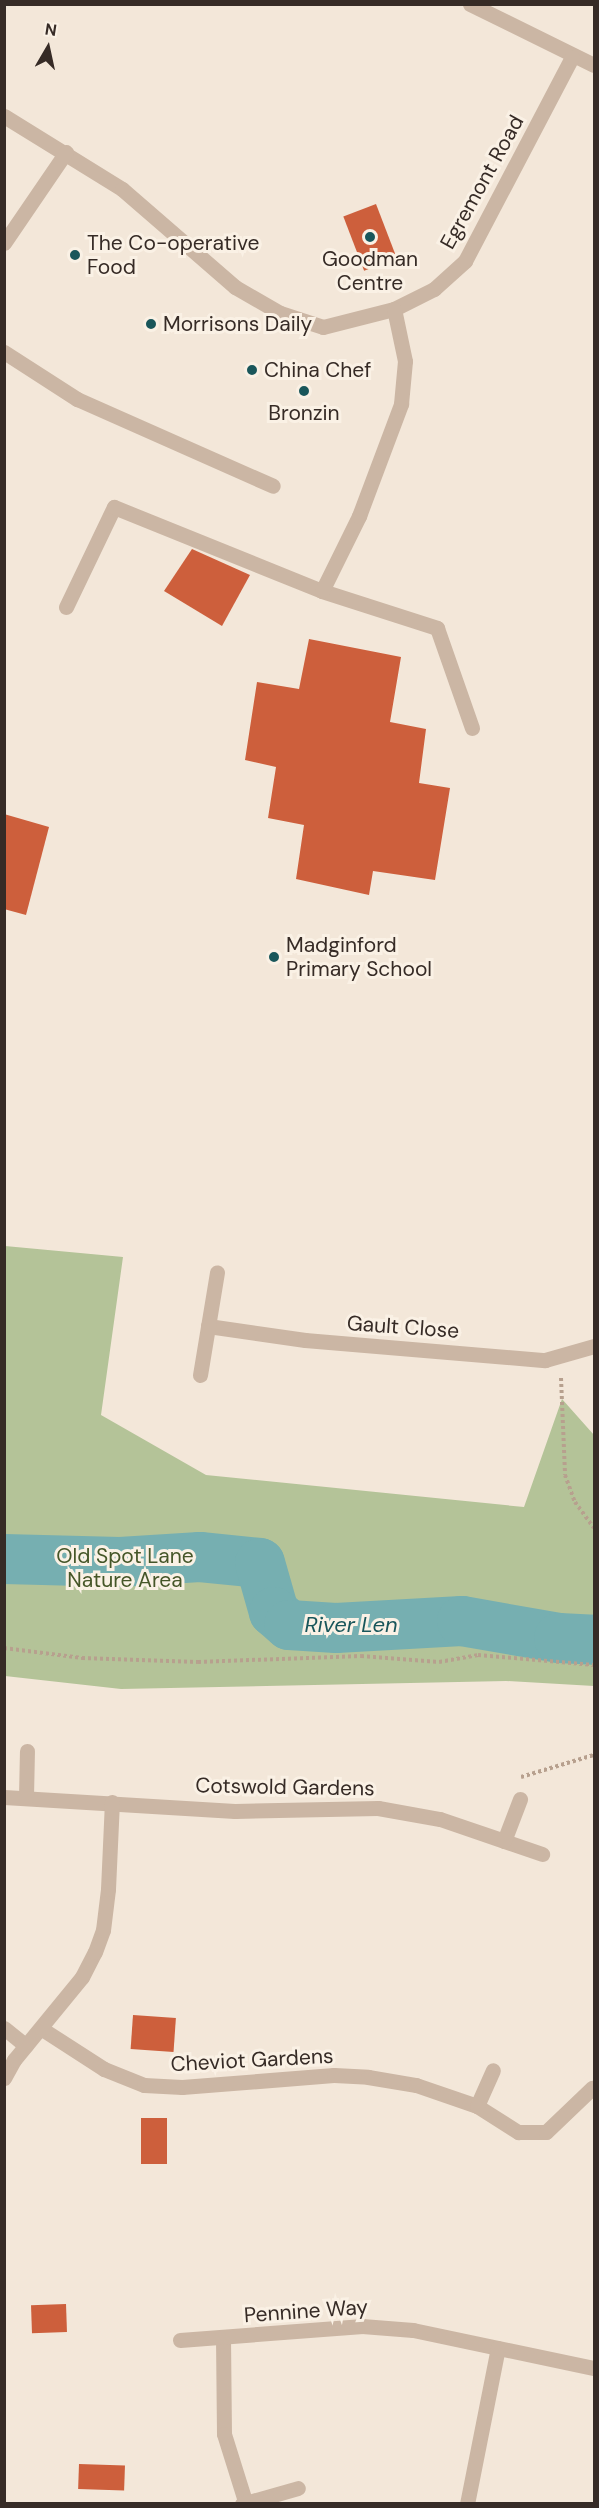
<!DOCTYPE html>
<html>
<head>
<meta charset="utf-8">
<style>
	body { margin:0 }
	#map { position:relative; width:599px; height:2508px; overflow:hidden; background:#f3e7d9; font-family:"DM Sans",sans-serif }
	div>[style] { position:absolute }
	.green>* { inset:0; background:#b4c398 }
	.river>* { height:50px; margin:-25px; padding:0 25px; transform-origin:25px; border-radius:25px; background:#76afb1 }
	.building>* { inset:0; background:#cd5f3c; transform-origin:0 0 }
	.path>* { height:4px; margin-top:-2px; transform-origin:0; background:repeating-linear-gradient(90deg,#b7a08e 0 3px,transparent 0 6px) }
	.minor>* { height:15px; margin:-7.5px; padding:0 7.5px; transform-origin:7.5px; border-radius:7.5px; background:#cbb6a4 }
	.dots>* { width:16px; height:16px; translate:-50% -50%; box-sizing:border-box; border:3px solid #faf1e5; border-radius:50% }
	span { translate:-50% -50%; white-space:nowrap; text-align:center; line-height:1.15; -webkit-text-stroke:6px #faf1e5; paint-order:stroke }
	.street-label { font-size:21px; color:#362b26 }
	.poi-label { font-size:21px; color:#362b26 }
	.left { translate:0 -50%; text-align:left }
	.park-label { font-size:21px; color:#455628 }
	.water-label { font-size:22px; color:#19565a; font-style:italic }
	.frame { position:absolute; inset:0; border:6px solid #362b26; pointer-events:none }
	.north { position:absolute; left:18px; top:18px; width:60px; height:60px; -webkit-text-stroke:4px #faf1e5; paint-order:stroke; rotate:9deg; font-size:16px; font-weight:700; line-height:24px; text-align:center; color:#362b26 }
	.north::after { content:''; display:block; margin:auto; width:21px; height:27px; background:#362b26; clip-path:polygon(50% 0,100% 100%,50% 72%,0 100%) }
</style>
</head>
<body>
<div id="map">
	<div class="green">
		<div style="clip-path:polygon(5px 1246px,123px 1257px,101px 1415px,206px 1475px,524px 1507px,562px 1399px,594px 1435px,594px 1686px,506px 1681px,121px 1689px,5px 1676px)"></div>
	</div>
	<div class="river">
		<div style="left:4px;top:1559px;width:116px;rotate:1.5deg"></div>
		<div style="left:120px;top:1562px;width:80px;rotate:-3.6deg"></div>
		<div style="left:200px;top:1557px;width:60px;rotate:5.7deg"></div>
		<div style="left:260px;top:1563px;width:51px;rotate:74.1deg"></div>
		<div style="left:274px;top:1612px;width:20px;rotate:41deg"></div>
		<div style="left:289px;top:1625px;width:47px;rotate:3.7deg"></div>
		<div style="left:336px;top:1628px;width:126px;rotate:-3.2deg"></div>
		<div style="left:462px;top:1621px;width:98px;rotate:9.9deg"></div>
		<div style="left:559px;top:1638px;width:35px;rotate:3deg"></div>
	</div>
	<div class="building">
		<div style="left:376px;top:204px;width:58px;height:35px;rotate:69deg"></div>
		<div style="clip-path:polygon(192px 549px,250px 575px,222px 626px,164px 591px)"></div>
		<div style="clip-path:polygon(309px 639px,401px 657px,390px 722px,426px 729px,419px 783px,450px 788px,435px 880px,373px 871px,369px 895px,296px 879px,304px 825px,268px 818px,276px 767px,245px 760px,257px 682px,299px 689px)"></div>
		<div style="clip-path:polygon(4px 814px,49px 827px,26px 915px,4px 909px)"></div>
		<div style="left:133px;top:2015px;width:43px;height:34px;rotate:4deg"></div>
		<div style="left:141px;top:2118px;width:26px;height:46px"></div>
		<div style="left:66px;top:2304px;width:28px;height:35px;rotate:88deg"></div>
		<div style="left:79px;top:2464px;width:46px;height:25px;rotate:2deg"></div>
	</div>
	<div class="path">
		<div style="left:561px;top:1378px;width:97px;rotate:87.6deg"></div>
		<div style="left:565px;top:1475px;width:29px;rotate:70deg"></div>
		<div style="left:575px;top:1502px;width:32px;rotate:54deg"></div>
		<div style="left:4px;top:1648px;width:79px;rotate:7.3deg"></div>
		<div style="left:82px;top:1658px;width:116px;rotate:2deg"></div>
		<div style="left:198px;top:1662px;width:163px;rotate:-2.1deg"></div>
		<div style="left:361px;top:1656px;width:78px;rotate:4.4deg"></div>
		<div style="left:439px;top:1662px;width:40px;rotate:-10deg"></div>
		<div style="left:478px;top:1655px;width:116px;rotate:4.9deg"></div>
		<div style="left:521px;top:1777px;width:76px;rotate:-16.8deg"></div>
	</div>
	<div class="minor">
		<div style="left:470px;top:4px;width:138px;rotate:26.2deg"></div>
		<div style="left:4px;top:116px;width:139px;rotate:31.7deg"></div>
		<div style="left:122px;top:189px;width:150px;rotate:40.9deg"></div>
		<div style="left:235px;top:287px;width:52px;rotate:30deg"></div>
		<div style="left:280px;top:313px;width:45px;rotate:18deg"></div>
		<div style="left:323px;top:327px;width:73px;rotate:-14.2deg"></div>
		<div style="left:394px;top:309px;width:45px;rotate:-26.6deg"></div>
		<div style="left:434px;top:289px;width:42px;rotate:-42.1deg"></div>
		<div style="left:465px;top:261px;width:230px;rotate:-62.3deg"></div>
		<div style="left:4px;top:243px;width:110px;rotate:-55.7deg"></div>
		<div style="left:4px;top:352px;width:87px;rotate:32.8deg"></div>
		<div style="left:77px;top:399px;width:214px;rotate:23.9deg"></div>
		<div style="left:322px;top:591px;width:121px;rotate:17.8deg"></div>
		<div style="left:437px;top:628px;width:106px;rotate:70.7deg"></div>
		<div style="left:66px;top:607px;width:111px;rotate:-64.4deg"></div>
		<div style="left:114px;top:507px;width:224px;rotate:22deg"></div>
		<div style="left:322px;top:591px;width:84px;rotate:-63.7deg"></div>
		<div style="left:359px;top:516px;width:120px;rotate:-69.4deg"></div>
		<div style="left:401px;top:404px;width:43px;rotate:-84.7deg"></div>
		<div style="left:405px;top:361px;width:53px;rotate:-101.9deg"></div>
		<div style="left:208px;top:1326px;width:98px;rotate:8.2deg"></div>
		<div style="left:305px;top:1340px;width:241px;rotate:4.8deg"></div>
		<div style="left:545px;top:1360px;width:51px;rotate:-15.9deg"></div>
		<div style="left:200px;top:1375px;width:104px;rotate:-80.6deg"></div>
		<div style="left:4px;top:1797px;width:231px;rotate:3.5deg"></div>
		<div style="left:235px;top:1811px;width:143px;rotate:-1.2deg"></div>
		<div style="left:378px;top:1808px;width:63px;rotate:10.1deg"></div>
		<div style="left:440px;top:1819px;width:108px;rotate:18.9deg"></div>
		<div style="left:26px;top:1797px;width:46px;rotate:-88.8deg"></div>
		<div style="left:504px;top:1841px;width:45px;rotate:-69.1deg"></div>
		<div style="left:4px;top:2028px;width:28px;rotate:39deg"></div>
		<div style="left:42px;top:2029px;width:74px;rotate:32.8deg"></div>
		<div style="left:104px;top:2069px;width:43px;rotate:21.8deg"></div>
		<div style="left:144px;top:2085px;width:38px;rotate:3deg"></div>
		<div style="left:182px;top:2087px;width:152px;rotate:-4.5deg"></div>
		<div style="left:334px;top:2075px;width:34px;rotate:3deg"></div>
		<div style="left:368px;top:2077px;width:49px;rotate:9.5deg"></div>
		<div style="left:416px;top:2085px;width:65px;rotate:19deg"></div>
		<div style="left:477px;top:2106px;width:49px;rotate:32.4deg"></div>
		<div style="left:518px;top:2132px;width:28px"></div>
		<div style="left:546px;top:2132px;width:64px;rotate:-43.7deg"></div>
		<div style="left:4px;top:2078px;width:21px;rotate:-61deg"></div>
		<div style="left:14px;top:2060px;width:107px;rotate:-50.7deg"></div>
		<div style="left:82px;top:1977px;width:28px;rotate:-63deg"></div>
		<div style="left:95px;top:1952px;width:23px;rotate:-70deg"></div>
		<div style="left:103px;top:1930px;width:41px;rotate:-83deg"></div>
		<div style="left:108px;top:1889px;width:87px;rotate:-87.4deg"></div>
		<div style="left:477px;top:2106px;width:39px;rotate:-66deg"></div>
		<div style="left:223px;top:2338px;width:96px;rotate:89.4deg"></div>
		<div style="left:224px;top:2434px;width:70px;rotate:72.6deg"></div>
		<div style="left:180px;top:2340px;width:183px;rotate:-4.4deg"></div>
		<div style="left:362px;top:2326px;width:51px;rotate:4.5deg"></div>
		<div style="left:413px;top:2330px;width:185px;rotate:11.9deg"></div>
		<div style="left:242px;top:2504px;width:58px;rotate:-15.9deg"></div>
		<div style="left:467px;top:2504px;width:159px;rotate:-78.8deg"></div>
	</div>
	<div class="dots">
		<div style="left:370px;top:237px;background:#19565a"></div>
		<div style="left:75px;top:255px;background:#19565a"></div>
		<div style="left:151px;top:324px;background:#19565a"></div>
		<div style="left:252px;top:370px;background:#19565a"></div>
		<div style="left:304px;top:391px;background:#19565a"></div>
		<div style="left:274px;top:957px;background:#19565a"></div>
	</div>
	<div class="street-label">
		<span style="left:482px;top:182px;rotate:-61deg">Egremont Road</span>
		<span style="left:403px;top:1327px;rotate:4deg">Gault Close</span>
		<span style="left:285px;top:1787px;rotate:1deg">Cotswold Gardens</span>
		<span style="left:252px;top:2060px;rotate:-3deg">Cheviot Gardens</span>
		<span style="left:306px;top:2311px;rotate:-4deg">Pennine Way</span>
	</div>
	<div class="poi-label">
		<span class="left" style="left:87px;top:255px">The Co-operative<br>Food</span>
		<span style="left:370px;top:271px">Goodman<br>Centre</span>
		<span class="left" style="left:163px;top:324px">Morrisons Daily</span>
		<span class="left" style="left:264px;top:370px">China Chef</span>
		<span style="left:304px;top:413px">Bronzin</span>
		<span class="left" style="left:286px;top:957px">Madginford<br>Primary School</span>
	</div>
	<div class="park-label">
		<span style="left:125px;top:1568px">Old Spot Lane<br>Nature Area</span>
	</div>
	<div class="water-label">
		<span style="left:351px;top:1625px">River Len</span>
	</div>
	<div class="frame"></div>
	<div class="north">N</div>
</div>
</body>
</html>
